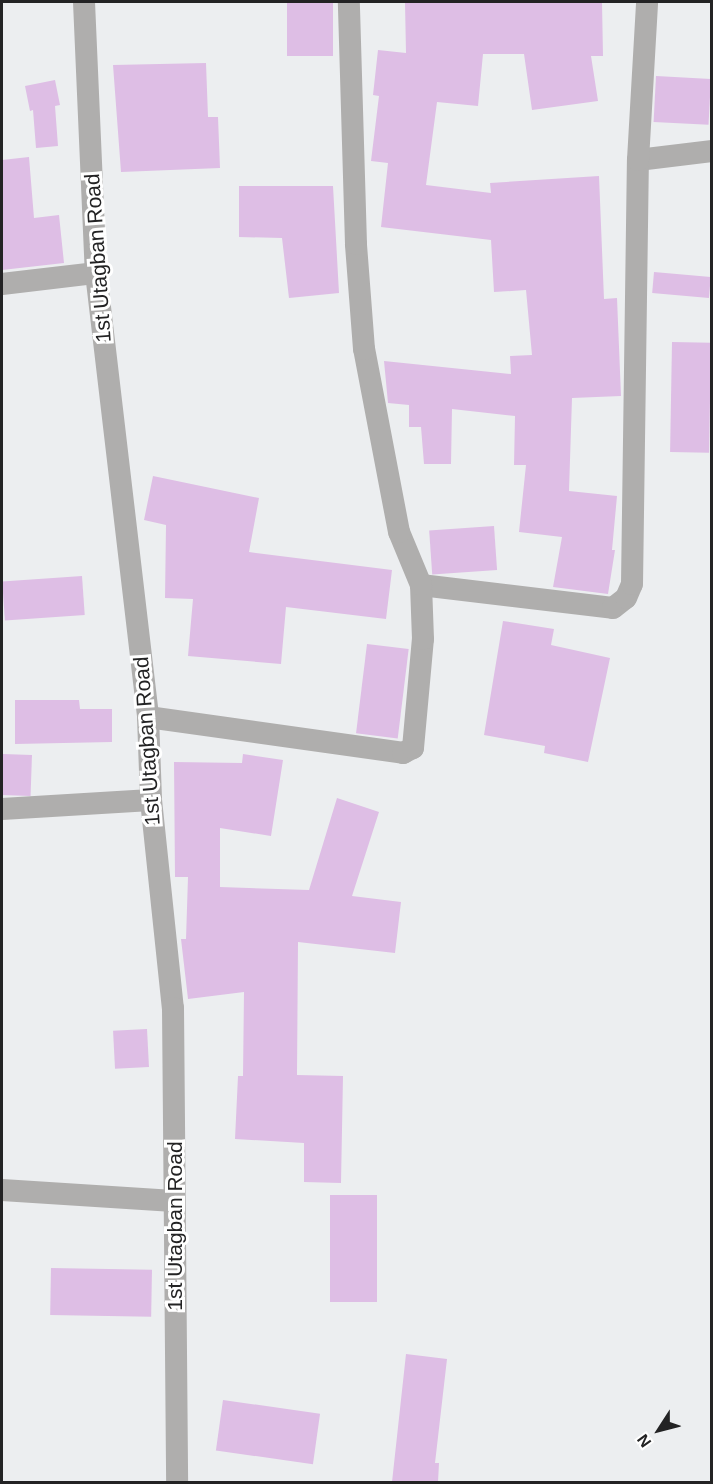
<!DOCTYPE html>
<html>
<head>
<meta charset="utf-8">
<style>
	body { margin:0 }
	#map { position:relative; width:713px; height:1484px; overflow:hidden; background:#eceef0; font-family:Arial,sans-serif }
	div>[style] { position:absolute }
	.building>* { inset:0; background:#debee5; transform-origin:0 0 }
	.street>* { height:22px; margin:-11px; padding:0 11px; transform-origin:11px; border-radius:11px; background:#afaead }
	span { translate:-50% -50%; white-space:nowrap; text-align:center; line-height:1.15; -webkit-text-stroke:6px #fff; paint-order:stroke }
	.street-label { font-size:21px; color:#232324 }
	.frame { position:absolute; inset:0; border:3px solid #232324; pointer-events:none }
	.north { position:absolute; left:629px; top:1400px; width:60px; height:60px; -webkit-text-stroke:4px #fff; paint-order:stroke; rotate:234deg; font-size:16px; font-weight:700; line-height:24px; text-align:center; color:#232324 }
	.north::after { content:''; display:block; margin:auto; width:21px; height:27px; background:#232324; clip-path:polygon(50% 0,100% 100%,50% 72%,0 100%) }
</style>
</head>
<body>
<div id="map">
	<div class="building">
		<div style="left:287px;top:2px;width:46px;height:54px"></div>
		<div style="clip-path:polygon(602px 2px,603px 56px,591px 56px,598px 101px,532px 110px,524px 54px,483px 54px,478px 106px,437px 102px,426px 185px,491px 193px,490px 183px,599px 176px,604px 299px,617px 298px,621px 396px,572px 398px,569px 491px,617px 496px,612px 550px,615px 550px,608px 594px,553px 587px,562px 537px,519px 532px,526px 465px,514px 465px,515px 416px,452px 409px,451px 464px,424px 464px,421px 427px,409px 427px,409px 405px,388px 403px,384px 361px,511px 374px,510px 356px,532px 355px,526px 290px,494px 292px,491px 240px,381px 227px,388px 163px,371px 161px,379px 96px,373px 95px,378px 50px,406px 53px,405px 3px)"></div>
		<div style="clip-path:polygon(206px 63px,208px 117px,218px 117px,220px 168px,121px 172px,113px 65px)"></div>
		<div style="left:656px;top:76px;width:55px;height:46px;rotate:3deg"></div>
		<div style="clip-path:polygon(55px 80px,60px 105px,55px 106px,58px 146px,36px 148px,33px 110px,30px 111px,25px 86px)"></div>
		<div style="clip-path:polygon(29px 157px,34px 218px,59px 215px,64px 263px,2px 270px,2px 160px)"></div>
		<div style="clip-path:polygon(239px 186px,333px 186px,339px 293px,289px 298px,282px 238px,239px 237px)"></div>
		<div style="left:654px;top:272px;width:57px;height:21px;rotate:5deg"></div>
		<div style="left:672px;top:342px;width:39px;height:110px;rotate:1deg"></div>
		<div style="clip-path:polygon(153px 476px,259px 498px,249px 552px,392px 570px,386px 619px,286px 607px,281px 664px,188px 656px,193px 599px,165px 598px,166px 525px,144px 520px)"></div>
		<div style="left:494px;top:526px;width:44px;height:65px;rotate:86deg"></div>
		<div style="left:82px;top:576px;width:39px;height:80px;rotate:86deg"></div>
		<div style="clip-path:polygon(503px 621px,554px 629px,551px 645px,610px 658px,588px 762px,544px 753px,545px 746px,484px 735px)"></div>
		<div style="left:367px;top:644px;width:42px;height:90px;rotate:7deg"></div>
		<div style="clip-path:polygon(15px 700px,79px 700px,80px 709px,112px 709px,112px 742px,15px 744px)"></div>
		<div style="left:3px;top:754px;width:29px;height:41px;rotate:2deg"></div>
		<div style="clip-path:polygon(243px 754px,283px 760px,271px 836px,220px 828px,220px 887px,309px 890px,337px 798px,379px 812px,352px 896px,401px 902px,395px 953px,298px 942px,297px 1075px,343px 1076px,341px 1183px,304px 1182px,304px 1143px,235px 1139px,238px 1076px,243px 1076px,244px 992px,188px 999px,181px 939px,186px 939px,188px 877px,175px 877px,174px 762px,242px 763px)"></div>
		<div style="left:147px;top:1029px;width:38px;height:34px;rotate:87deg"></div>
		<div style="left:330px;top:1195px;width:47px;height:107px"></div>
		<div style="left:51px;top:1268px;width:101px;height:47px;rotate:1deg"></div>
		<div style="clip-path:polygon(406px 1354px,447px 1359px,435px 1463px,439px 1463px,438px 1482px,392px 1482px)"></div>
		<div style="left:223px;top:1400px;width:98px;height:51px;rotate:8deg"></div>
	</div>
	<div class="street">
		<div style="left:84px;top:2px;width:271px;rotate:87.5deg"></div>
		<div style="left:96px;top:273px;width:447px;rotate:83.3deg"></div>
		<div style="left:148px;top:717px;width:83px;rotate:87.9deg"></div>
		<div style="left:151px;top:800px;width:209px;rotate:84deg"></div>
		<div style="left:173px;top:1008px;width:474px;rotate:89.5deg"></div>
		<div style="left:638px;top:160px;width:75px;rotate:-6.9deg"></div>
		<div style="left:2px;top:284px;width:95px;rotate:-6.7deg"></div>
		<div style="left:421px;top:585px;width:193px;rotate:6.8deg"></div>
		<div style="left:613px;top:608px;width:16px;rotate:-38deg"></div>
		<div style="left:626px;top:598px;width:15px;rotate:-67deg"></div>
		<div style="left:632px;top:584px;width:424px;rotate:-89.2deg"></div>
		<div style="left:638px;top:160px;width:158px;rotate:-86.7deg"></div>
		<div style="left:148px;top:717px;width:258px;rotate:8deg"></div>
		<div style="left:403px;top:753px;width:11px;rotate:-27deg"></div>
		<div style="left:413px;top:748px;width:109px;rotate:-84.8deg"></div>
		<div style="left:423px;top:639px;width:54px;rotate:-92.1deg"></div>
		<div style="left:421px;top:585px;width:57px;rotate:-112.5deg"></div>
		<div style="left:399px;top:532px;width:186px;rotate:-100.8deg"></div>
		<div style="left:364px;top:349px;width:105px;rotate:-94.4deg"></div>
		<div style="left:356px;top:244px;width:242px;rotate:-91.7deg"></div>
		<div style="left:2px;top:809px;width:149px;rotate:-3.5deg"></div>
		<div style="left:2px;top:1190px;width:172px;rotate:3.7deg"></div>
	</div>
	<div class="street-label">
		<span style="left:98px;top:258px;rotate:-94deg">1st Utagban Road</span>
		<span style="left:147px;top:741px;rotate:-94deg">1st Utagban Road</span>
		<span style="left:175px;top:1226px;rotate:-90deg">1st Utagban Road</span>
	</div>
	<div class="frame"></div>
	<div class="north">N</div>
</div>
</body>
</html>
